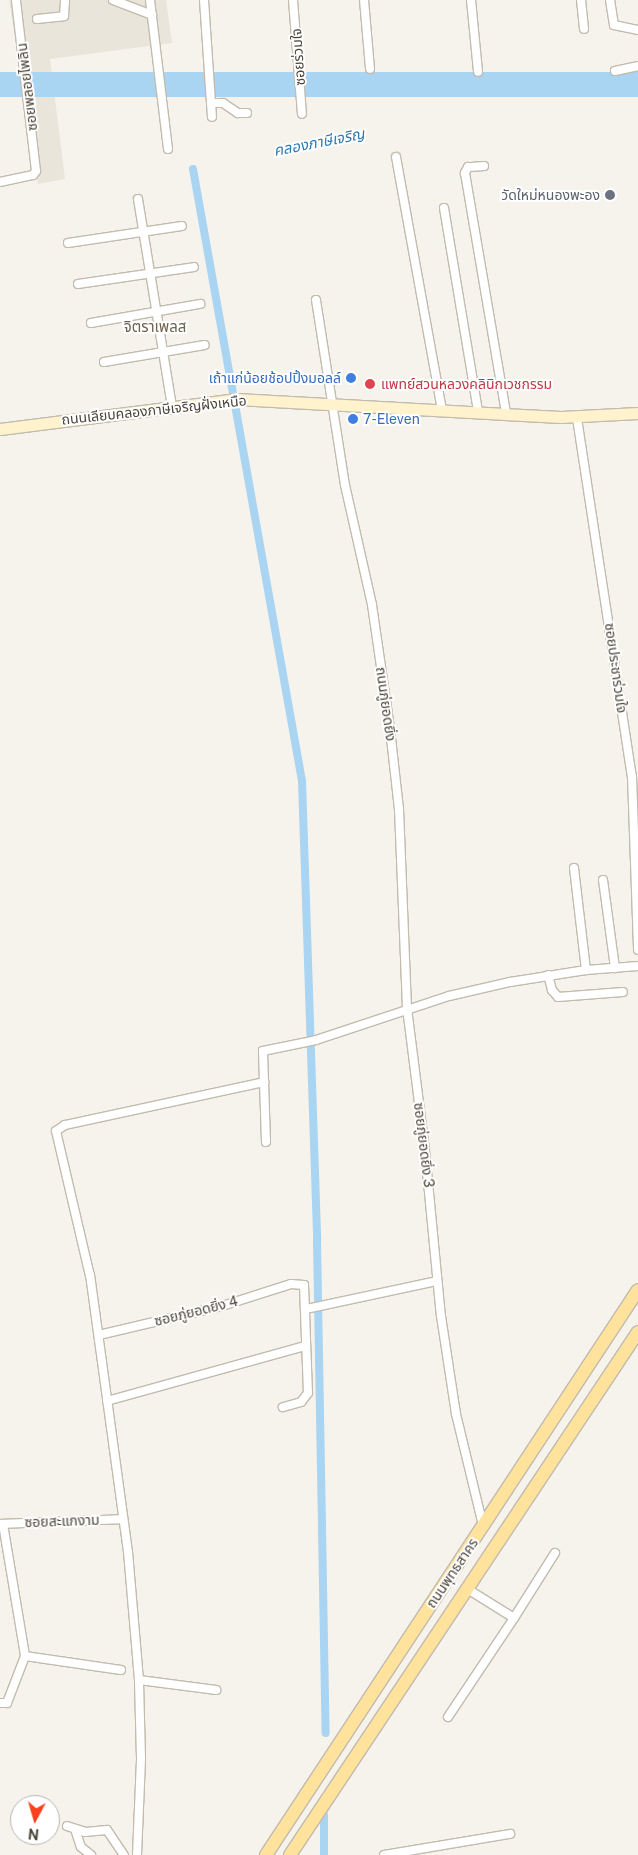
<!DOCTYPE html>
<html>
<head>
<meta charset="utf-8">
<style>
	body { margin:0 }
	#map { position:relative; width:638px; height:1855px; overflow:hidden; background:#f6f3ec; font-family:"Public Sans","Noto Sans Thai",sans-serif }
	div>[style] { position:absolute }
	.residential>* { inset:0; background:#eae5da }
	.water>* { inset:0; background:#a9d4f2; transform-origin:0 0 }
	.canal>* { height:8px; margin:-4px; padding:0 4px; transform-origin:4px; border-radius:4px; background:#a9d4f2 }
	.roads { filter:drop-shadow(1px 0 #c2bbae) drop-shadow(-1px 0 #c2bbae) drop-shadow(0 1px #c2bbae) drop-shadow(0 -1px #c2bbae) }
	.street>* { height:8px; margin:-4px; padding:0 4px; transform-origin:4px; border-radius:4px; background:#fff }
	.secondary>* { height:11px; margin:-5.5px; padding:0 5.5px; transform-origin:5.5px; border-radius:5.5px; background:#fff3cd }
	.primary>* { height:12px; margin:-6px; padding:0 6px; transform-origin:6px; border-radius:6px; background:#ffe39c }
	.dots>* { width:14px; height:14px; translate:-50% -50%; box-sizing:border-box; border:2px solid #fff; border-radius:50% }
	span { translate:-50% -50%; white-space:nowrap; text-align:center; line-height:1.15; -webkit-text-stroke:4px #fff; paint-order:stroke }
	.street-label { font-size:14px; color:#4b4439 }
	.worship-label { font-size:14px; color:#5b616d }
	.right { translate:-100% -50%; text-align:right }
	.shop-label { font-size:14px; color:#366cbe }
	.left { translate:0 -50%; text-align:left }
	.health-label { font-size:14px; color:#be3a42 }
	.water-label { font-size:15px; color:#2e7ab2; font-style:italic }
	.neighbourhood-label { font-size:15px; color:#6e6250 }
	.north { position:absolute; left:10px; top:1795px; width:50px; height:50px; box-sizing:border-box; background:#fff; border:1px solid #b7b4b0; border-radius:50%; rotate:186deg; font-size:14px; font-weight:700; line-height:20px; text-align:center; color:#4b4439 }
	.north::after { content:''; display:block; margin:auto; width:18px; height:22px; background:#fc3f1d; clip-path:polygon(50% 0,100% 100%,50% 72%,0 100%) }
</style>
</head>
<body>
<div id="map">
	<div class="residential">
		<div style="clip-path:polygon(9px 0,166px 0,172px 43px,50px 59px,65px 179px,38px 184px)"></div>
	</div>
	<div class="water">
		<div style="left:638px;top:72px;width:25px;height:649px;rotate:90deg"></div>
	</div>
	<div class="canal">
		<div style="left:193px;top:169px;width:622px;rotate:79.9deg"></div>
		<div style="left:302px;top:781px;width:460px;rotate:88.1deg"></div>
		<div style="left:317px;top:1241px;width:492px;rotate:89deg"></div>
		<div style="left:324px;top:1855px;width:40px;rotate:-90deg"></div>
	</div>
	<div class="roads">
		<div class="street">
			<div style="left:113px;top:0;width:42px;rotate:21deg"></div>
			<div style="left:150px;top:0;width:150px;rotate:83.1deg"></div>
			<div style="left:204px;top:0;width:117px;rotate:86.1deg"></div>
			<div style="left:293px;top:0;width:114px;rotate:85.5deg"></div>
			<div style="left:364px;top:0;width:69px;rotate:85deg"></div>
			<div style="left:471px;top:0;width:72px;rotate:84.4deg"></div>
			<div style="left:581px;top:0;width:29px;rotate:84deg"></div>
			<div style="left:610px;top:0;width:25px;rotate:81deg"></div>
			<div style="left:614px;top:25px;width:25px;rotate:12deg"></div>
			<div style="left:37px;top:19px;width:27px;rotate:-6deg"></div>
			<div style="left:64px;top:16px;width:16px;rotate:-86deg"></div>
			<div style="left:615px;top:71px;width:24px;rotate:-12deg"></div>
			<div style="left:211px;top:103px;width:12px"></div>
			<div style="left:223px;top:103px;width:18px;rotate:34deg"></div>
			<div style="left:238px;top:113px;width:9px"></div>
			<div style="left:396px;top:157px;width:257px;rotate:79.7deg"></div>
			<div style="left:484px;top:166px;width:16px;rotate:176deg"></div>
			<div style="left:468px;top:167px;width:7px;rotate:117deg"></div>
			<div style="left:465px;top:173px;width:243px;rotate:80.3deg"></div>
			<div style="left:0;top:182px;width:34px;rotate:-12deg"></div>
			<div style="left:33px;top:175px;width:5px;rotate:-53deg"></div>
			<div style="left:36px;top:171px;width:172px;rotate:-96.7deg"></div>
			<div style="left:138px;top:199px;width:210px;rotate:80.7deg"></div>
			<div style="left:444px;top:208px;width:207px;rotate:80.5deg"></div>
			<div style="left:68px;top:243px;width:115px;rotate:-8.5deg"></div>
			<div style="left:78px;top:284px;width:117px;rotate:-8.3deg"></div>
			<div style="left:316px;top:300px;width:187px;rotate:81.1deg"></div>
			<div style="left:345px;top:485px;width:123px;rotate:77.3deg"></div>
			<div style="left:372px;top:605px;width:125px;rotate:81.7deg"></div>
			<div style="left:390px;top:729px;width:81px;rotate:83.6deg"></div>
			<div style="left:399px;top:809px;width:199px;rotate:87.7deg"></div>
			<div style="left:407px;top:1008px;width:144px;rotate:82.8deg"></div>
			<div style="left:425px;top:1151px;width:166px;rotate:84.5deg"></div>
			<div style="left:441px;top:1316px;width:99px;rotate:81.3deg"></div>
			<div style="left:456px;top:1414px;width:115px;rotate:76.4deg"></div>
			<div style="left:91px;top:323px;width:111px;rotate:-9.9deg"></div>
			<div style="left:104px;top:362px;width:102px;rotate:-9.6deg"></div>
			<div style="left:577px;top:418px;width:362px;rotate:81.3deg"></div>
			<div style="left:632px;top:776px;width:174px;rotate:88deg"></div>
			<div style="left:574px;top:868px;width:103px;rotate:83.3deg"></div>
			<div style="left:603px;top:880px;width:89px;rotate:82.2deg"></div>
			<div style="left:548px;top:975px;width:16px;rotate:75deg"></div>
			<div style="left:552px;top:990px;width:9px;rotate:49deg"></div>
			<div style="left:558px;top:997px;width:65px;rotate:-4.4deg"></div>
			<div style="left:266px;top:1142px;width:91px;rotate:-91.9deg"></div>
			<div style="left:263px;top:1051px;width:54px;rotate:-11.7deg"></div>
			<div style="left:316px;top:1040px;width:140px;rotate:-18.3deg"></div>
			<div style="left:449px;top:996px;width:63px;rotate:-12.9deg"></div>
			<div style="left:510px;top:982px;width:77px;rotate:-9deg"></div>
			<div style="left:586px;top:970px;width:52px;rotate:-4.4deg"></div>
			<div style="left:306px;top:1309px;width:134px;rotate:-12.1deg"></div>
			<div style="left:99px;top:1335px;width:126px;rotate:-13.3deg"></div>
			<div style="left:222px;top:1306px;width:72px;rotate:-17.7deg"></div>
			<div style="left:291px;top:1284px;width:13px;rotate:4deg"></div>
			<div style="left:304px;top:1285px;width:108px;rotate:87.9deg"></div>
			<div style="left:308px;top:1393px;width:11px;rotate:128deg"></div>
			<div style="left:301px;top:1402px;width:19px;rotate:164deg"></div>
			<div style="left:107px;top:1401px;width:205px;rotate:-15.5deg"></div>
			<div style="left:0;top:1524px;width:123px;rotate:-2.3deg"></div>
			<div style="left:3px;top:1524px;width:134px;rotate:80.5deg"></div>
			<div style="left:25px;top:1656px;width:97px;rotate:8.3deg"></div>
			<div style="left:514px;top:1618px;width:77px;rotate:-57.8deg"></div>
			<div style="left:139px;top:1680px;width:78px;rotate:7.4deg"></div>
			<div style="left:0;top:1703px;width:7px"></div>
			<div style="left:7px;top:1703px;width:50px;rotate:-69deg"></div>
			<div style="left:448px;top:1717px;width:119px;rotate:-56.3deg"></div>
			<div style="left:514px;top:1618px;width:57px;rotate:-148deg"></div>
			<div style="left:67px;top:1826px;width:19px;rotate:18deg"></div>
			<div style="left:85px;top:1832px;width:22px;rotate:-5deg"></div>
			<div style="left:107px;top:1830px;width:30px;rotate:56deg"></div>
			<div style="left:75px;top:1829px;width:19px;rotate:72deg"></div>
			<div style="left:81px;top:1847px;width:13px;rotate:39deg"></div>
			<div style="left:137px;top:1855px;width:97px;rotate:-87.6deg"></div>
			<div style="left:141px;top:1758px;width:78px;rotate:-91.5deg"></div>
			<div style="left:139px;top:1680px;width:128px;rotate:-94.9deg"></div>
			<div style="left:128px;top:1552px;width:279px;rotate:-97.8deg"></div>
			<div style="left:90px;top:1276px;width:149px;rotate:-103.2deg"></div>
			<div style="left:56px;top:1131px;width:11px;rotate:-34deg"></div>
			<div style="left:65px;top:1125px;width:204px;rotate:-12.2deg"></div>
			<div style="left:384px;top:1855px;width:128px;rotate:-9.5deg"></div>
		</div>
		<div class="secondary">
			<div style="left:0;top:429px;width:239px;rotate:-7.2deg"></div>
			<div style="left:237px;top:399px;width:324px;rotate:3.2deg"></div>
			<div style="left:561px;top:417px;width:77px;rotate:-3deg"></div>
		</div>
		<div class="primary">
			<div style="left:266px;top:1855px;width:676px;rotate:-56.64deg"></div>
			<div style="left:290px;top:1855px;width:628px;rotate:-56.36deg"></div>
		</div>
	</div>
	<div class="dots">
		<div style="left:610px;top:195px;background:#6b7280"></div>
		<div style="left:351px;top:378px;background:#3f7fe0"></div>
		<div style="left:370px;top:384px;background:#e0444e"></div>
		<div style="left:353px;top:419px;background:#3f7fe0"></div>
	</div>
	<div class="street-label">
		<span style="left:298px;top:57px;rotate:-94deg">ซอยร่วมใจ</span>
		<span style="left:27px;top:87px;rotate:-97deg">ซอยพลอยไพลิน</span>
		<span style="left:154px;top:410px;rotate:-6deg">ถนนเลียบคลองภาษีเจริญฝั่งเหนือ</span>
		<span style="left:616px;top:668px;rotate:82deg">ซอยประชาร่วมใจ</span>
		<span style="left:386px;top:704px;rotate:82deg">ถนนภู่ยอดยิ่ง</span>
		<span style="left:424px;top:1145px;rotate:83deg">ซอยภู่ยอดยิ่ง 3</span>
		<span style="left:196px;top:1311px;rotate:-14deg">ซอยภู่ยอดยิ่ง 4</span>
		<span style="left:62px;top:1521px;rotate:-2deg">ซอยสะแกงาม</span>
		<span style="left:452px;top:1573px;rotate:-56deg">ถนนพุทธสาคร</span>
	</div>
	<div class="worship-label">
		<span class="right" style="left:600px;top:195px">วัดใหม่หนองพะอง</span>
	</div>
	<div class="shop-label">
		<span class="right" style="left:341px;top:378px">เถ้าแก่น้อยช้อปปิ้งมอลล์</span>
		<span class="left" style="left:363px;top:419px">7-Eleven</span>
	</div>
	<div class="health-label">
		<span class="left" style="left:381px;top:384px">แพทย์สวนหลวงคลินิกเวชกรรม</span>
	</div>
	<div class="water-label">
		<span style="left:319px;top:142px;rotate:-11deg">คลองภาษีเจริญ</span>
	</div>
	<div class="neighbourhood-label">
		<span style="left:155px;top:327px">จิตราเพลส</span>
	</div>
	<div class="north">N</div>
</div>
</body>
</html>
